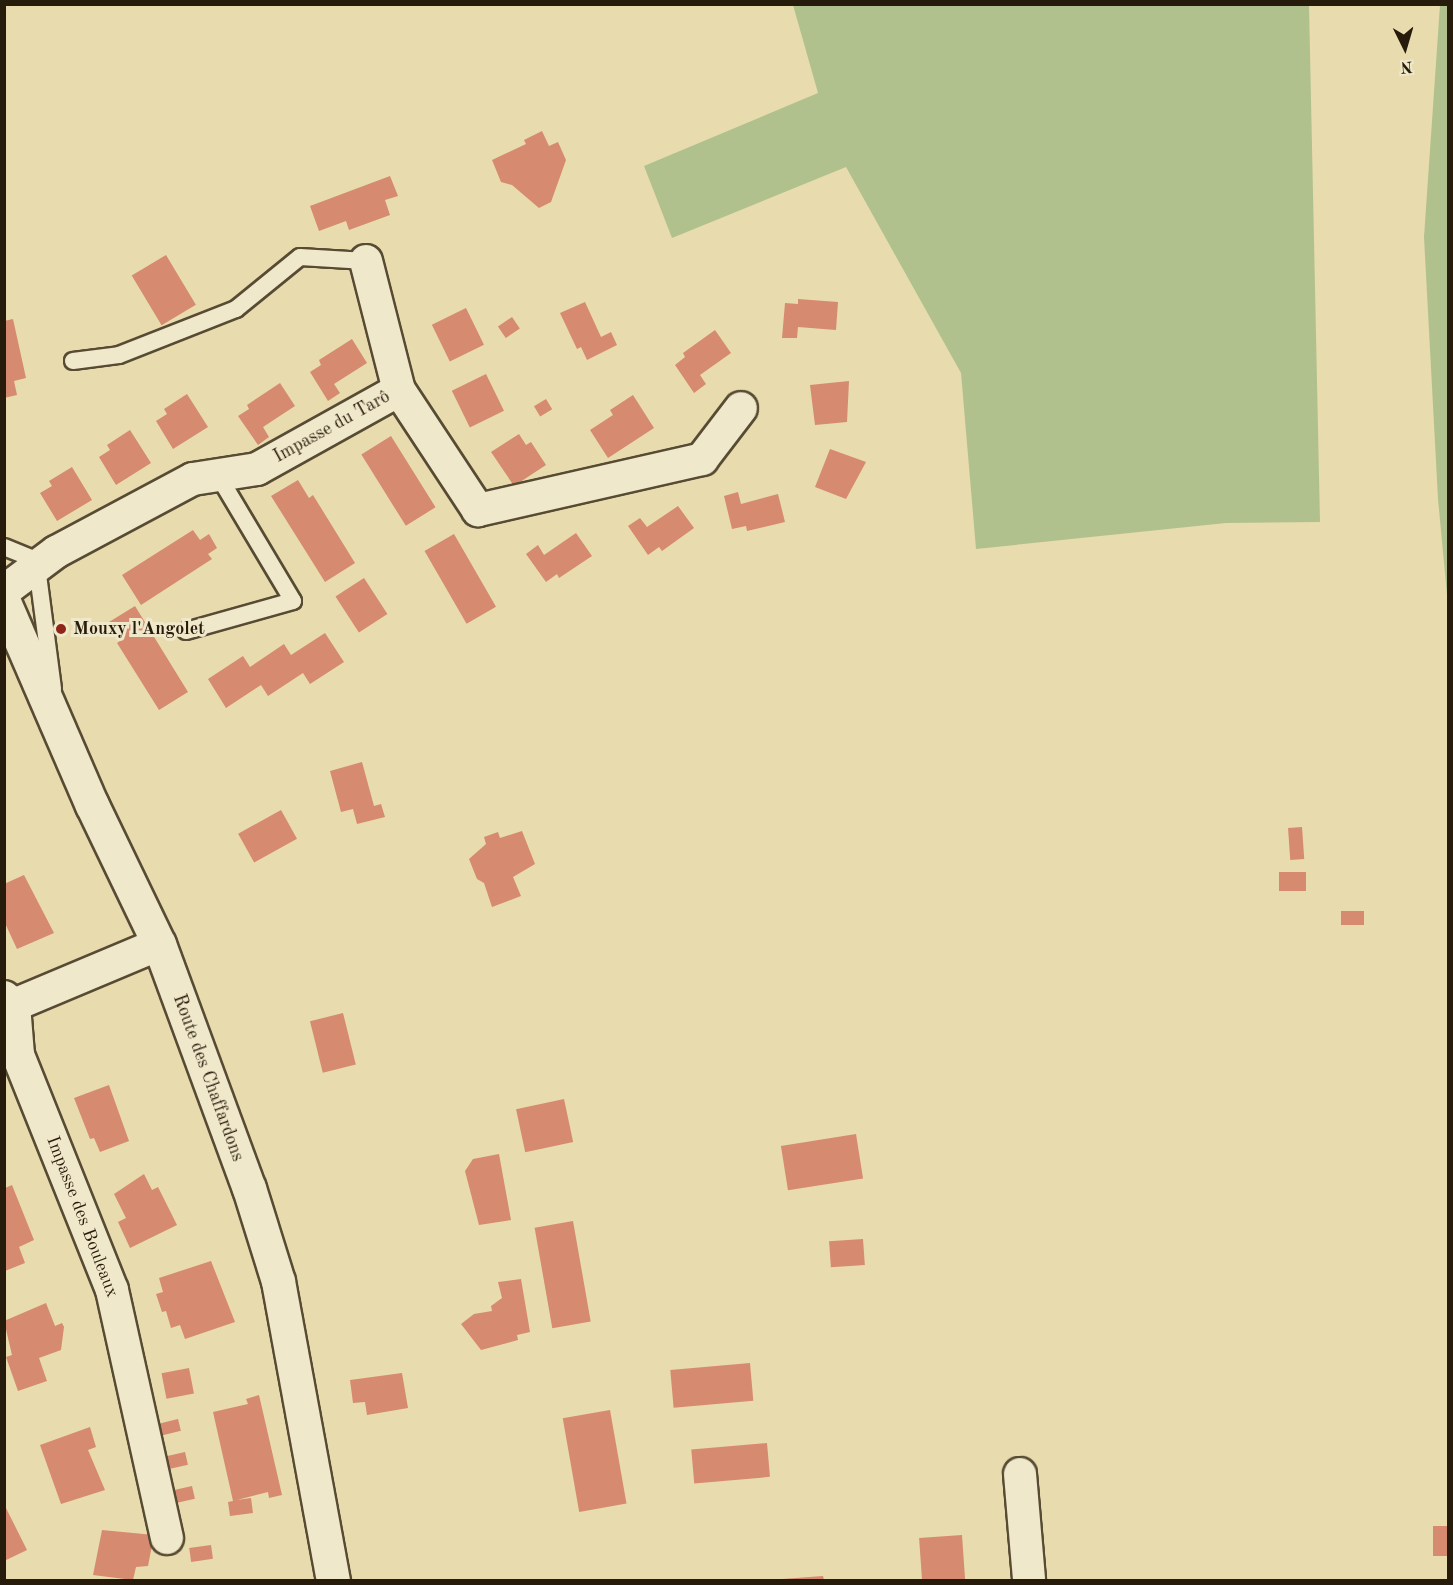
<!DOCTYPE html>
<html>
<head>
<meta charset="utf-8">
<style>
	body { margin:0 }
	#map { position:relative; width:1453px; height:1585px; overflow:hidden; background:#e8dbae; font-family:"Old Standard TT",serif }
	div>[style] { position:absolute }
	.green>* { inset:0; background:#b1c18e }
	.building>* { inset:0; background:#d68a6f; transform-origin:0 0 }
	.roads { filter:drop-shadow(2px 0 #574b34) drop-shadow(-2px 0 #574b34) drop-shadow(0 2px #574b34) drop-shadow(0 -2px #574b34) }
	.lane>* { height:16px; margin:-8px; padding:0 8px; transform-origin:8px; border-radius:8px; background:#f0e8ca }
	.street>* { height:32px; margin:-16px; padding:0 16px; transform-origin:16px; border-radius:16px; background:#f0e8ca }
	.secondary>* { height:33px; margin:-16.5px; padding:0 16.5px; transform-origin:16.5px; border-radius:16.5px; background:#f0e8ca }
	.dots>* { width:16px; height:16px; translate:-50% -50%; box-sizing:border-box; border:3px solid #f0e8ca; border-radius:50% }
	span { translate:-50% -50%; white-space:nowrap; text-align:center; line-height:1.15; -webkit-text-stroke:6px #f0e8ca; paint-order:stroke }
	.street-label { font-size:18px; color:#271b0c }
	.poi-label { font-size:18px; color:#271b0c; font-weight:700 }
	.left { translate:0 -50%; text-align:left }
	.frame { position:absolute; inset:0; border:6px solid #271b0c; pointer-events:none }
	.north { position:absolute; left:1375px; top:18px; width:60px; height:60px; -webkit-text-stroke:4px #f0e8ca; paint-order:stroke; rotate:175deg; font-size:16px; font-weight:700; line-height:24px; text-align:center; color:#271b0c }
	.north::after { content:''; display:block; margin:auto; width:21px; height:27px; background:#271b0c; clip-path:polygon(50% 0,100% 100%,50% 72%,0 100%) }
</style>
</head>
<body>
<div id="map">
	<div class="green">
		<div style="clip-path:polygon(1448px 4px,1448px 605px,1438px 499px,1424px 237px,1440px 5px)"></div>
		<div style="clip-path:polygon(793px 5px,1309px 5px,1320px 522px,1226px 523px,976px 549px,961px 373px,846px 167px,672px 238px,644px 166px,818px 93px)"></div>
	</div>
	<div class="building">
		<div style="clip-path:polygon(542px 131px,549px 146px,558px 142px,566px 160px,551px 202px,539px 208px,512px 185px,501px 182px,492px 160px,526px 144px,524px 140px)"></div>
		<div style="clip-path:polygon(390px 176px,398px 196px,385px 200px,390px 215px,349px 230px,346px 221px,319px 231px,310px 206px)"></div>
		<div style="left:166px;top:255px;width:58px;height:40px;rotate:59deg"></div>
		<div style="clip-path:polygon(798px 299px,838px 302px,836px 330px,798px 327px,797px 338px,782px 338px,785px 303px,798px 304px)"></div>
		<div style="clip-path:polygon(585px 302px,601px 337px,611px 332px,617px 345px,587px 360px,581px 347px,577px 349px,560px 313px)"></div>
		<div style="left:466px;top:308px;width:41px;height:38px;rotate:64deg"></div>
		<div style="left:512px;top:317px;width:14px;height:17px;rotate:56deg"></div>
		<div style="clip-path:polygon(13px 319px,26px 378px,14px 381px,17px 395px,4px 398px,4px 321px)"></div>
		<div style="clip-path:polygon(715px 330px,731px 353px,700px 375px,706px 384px,694px 393px,675px 365px,685px 357px,683px 353px)"></div>
		<div style="clip-path:polygon(352px 339px,367px 363px,334px 384px,340px 393px,328px 401px,310px 372px,321px 365px,319px 360px)"></div>
		<div style="left:486px;top:374px;width:41px;height:38px;rotate:64deg"></div>
		<div style="clip-path:polygon(849px 381px,847px 422px,815px 425px,810px 385px)"></div>
		<div style="clip-path:polygon(280px 383px,295px 406px,263px 427px,269px 437px,258px 445px,238px 416px,249px 409px,247px 405px)"></div>
		<div style="clip-path:polygon(187px 394px,208px 427px,173px 449px,156px 421px,167px 414px,164px 409px)"></div>
		<div style="clip-path:polygon(633px 395px,654px 428px,608px 458px,590px 430px,613px 415px,610px 410px)"></div>
		<div style="left:546px;top:399px;width:12px;height:14px;rotate:59deg"></div>
		<div style="clip-path:polygon(130px 430px,151px 463px,116px 485px,99px 457px,110px 450px,107px 445px)"></div>
		<div style="clip-path:polygon(519px 434px,526px 445px,531px 442px,546px 465px,514px 486px,491px 452px)"></div>
		<div style="left:391px;top:436px;width:84px;height:35px;rotate:58deg"></div>
		<div style="clip-path:polygon(830px 449px,866px 462px,846px 499px,815px 487px)"></div>
		<div style="clip-path:polygon(72px 467px,92px 500px,57px 521px,40px 493px,52px 486px,49px 481px)"></div>
		<div style="clip-path:polygon(298px 480px,309px 498px,313px 495px,355px 563px,325px 582px,271px 496px)"></div>
		<div style="clip-path:polygon(738px 492px,741px 504px,778px 494px,785px 522px,747px 531px,746px 526px,732px 529px,724px 496px)"></div>
		<div style="clip-path:polygon(678px 506px,694px 528px,662px 551px,659px 547px,648px 555px,628px 526px,640px 518px,647px 527px)"></div>
		<div style="clip-path:polygon(193px 530px,200px 540px,209px 534px,217px 548px,208px 554px,212px 559px,141px 605px,122px 575px)"></div>
		<div style="clip-path:polygon(576px 533px,592px 556px,559px 578px,557px 574px,546px 582px,526px 554px,538px 545px,544px 555px)"></div>
		<div style="left:454px;top:534px;width:84px;height:34px;rotate:60deg"></div>
		<div style="left:364px;top:578px;width:43px;height:34px;rotate:57deg"></div>
		<div style="clip-path:polygon(135px 606px,188px 692px,159px 710px,117px 643px,120px 641px,109px 622px)"></div>
		<div style="clip-path:polygon(325px 633px,344px 662px,310px 684px,303px 673px,268px 696px,261px 685px,226px 708px,208px 679px,243px 656px,250px 667px,284px 644px,291px 655px)"></div>
		<div style="clip-path:polygon(362px 762px,374px 806px,381px 804px,385px 817px,357px 824px,353px 809px,341px 812px,330px 771px)"></div>
		<div style="left:281px;top:810px;width:33px;height:49px;rotate:61deg"></div>
		<div style="left:1302px;top:827px;width:32px;height:14px;rotate:86deg"></div>
		<div style="clip-path:polygon(522px 831px,535px 864px,513px 877px,521px 896px,492px 907px,484px 883px,477px 879px,469px 859px,486px 844px,484px 837px,498px 832px,500px 838px)"></div>
		<div style="left:1306px;top:872px;width:19px;height:27px;rotate:90deg"></div>
		<div style="clip-path:polygon(24px 875px,54px 933px,17px 949px,4px 921px,4px 884px)"></div>
		<div style="left:1341px;top:911px;width:23px;height:14px"></div>
		<div style="left:343px;top:1013px;width:53px;height:34px;rotate:76deg"></div>
		<div style="clip-path:polygon(109px 1085px,129px 1141px,100px 1152px,94px 1138px,90px 1139px,74px 1098px)"></div>
		<div style="left:564px;top:1099px;width:44px;height:49px;rotate:78deg"></div>
		<div style="left:856px;top:1134px;width:45px;height:76px;rotate:81deg"></div>
		<div style="clip-path:polygon(499px 1154px,511px 1220px,479px 1225px,465px 1171px,473px 1159px)"></div>
		<div style="clip-path:polygon(144px 1174px,152px 1190px,158px 1187px,177px 1225px,130px 1248px,118px 1222px,126px 1218px,114px 1194px)"></div>
		<div style="clip-path:polygon(12px 1185px,34px 1240px,19px 1247px,25px 1263px,5px 1271px,5px 1188px)"></div>
		<div style="left:573px;top:1221px;width:102px;height:39px;rotate:80deg"></div>
		<div style="left:863px;top:1239px;width:26px;height:34px;rotate:86deg"></div>
		<div style="clip-path:polygon(211px 1261px,235px 1322px,185px 1339px,180px 1325px,171px 1328px,166px 1311px,162px 1312px,156px 1294px,163px 1292px,159px 1278px)"></div>
		<div style="clip-path:polygon(521px 1279px,530px 1332px,517px 1335px,518px 1340px,481px 1350px,461px 1324px,474px 1314px,492px 1311px,491px 1306px,502px 1298px,498px 1282px)"></div>
		<div style="clip-path:polygon(46px 1303px,55px 1326px,62px 1323px,64px 1327px,61px 1350px,39px 1358px,47px 1381px,18px 1391px,6px 1357px,12px 1355px,4px 1321px)"></div>
		<div style="left:750px;top:1363px;width:38px;height:80px;rotate:85deg"></div>
		<div style="left:189px;top:1368px;width:26px;height:28px;rotate:79deg"></div>
		<div style="clip-path:polygon(402px 1373px,408px 1408px,367px 1415px,365px 1402px,353px 1403px,350px 1380px)"></div>
		<div style="clip-path:polygon(259px 1395px,282px 1495px,269px 1498px,268px 1492px,237px 1500px,251px 1498px,253px 1513px,230px 1516px,228px 1502px,233px 1501px,213px 1412px,248px 1404px,246px 1399px)"></div>
		<div style="left:610px;top:1410px;width:95px;height:48px;rotate:80deg"></div>
		<div style="left:178px;top:1419px;width:12px;height:26px;rotate:76deg"></div>
		<div style="clip-path:polygon(90px 1427px,96px 1447px,88px 1450px,105px 1490px,61px 1504px,40px 1445px)"></div>
		<div style="left:767px;top:1443px;width:34px;height:76px;rotate:85deg"></div>
		<div style="left:185px;top:1452px;width:13px;height:26px;rotate:77deg"></div>
		<div style="left:192px;top:1486px;width:13px;height:25px;rotate:77deg"></div>
		<div style="clip-path:polygon(4px 1504px,27px 1550px,4px 1561px)"></div>
		<div style="left:1448px;top:1526px;width:30px;height:15px;rotate:90deg"></div>
		<div style="clip-path:polygon(102px 1530px,154px 1535px,148px 1566px,136px 1567px,133px 1580px,93px 1575px)"></div>
		<div style="left:962px;top:1535px;width:45px;height:43px;rotate:86deg"></div>
		<div style="left:211px;top:1545px;width:14px;height:22px;rotate:82deg"></div>
		<div style="clip-path:polygon(823px 1576px,824px 1580px,782px 1580px,782px 1579px)"></div>
	</div>
	<div class="roads">
		<div class="lane">
			<div style="left:73px;top:361px;width:46px;rotate:-7.4deg"></div>
			<div style="left:119px;top:355px;width:126px;rotate:-21.5deg"></div>
			<div style="left:236px;top:309px;width:82px;rotate:-39.1deg"></div>
			<div style="left:300px;top:257px;width:66px;rotate:3.5deg"></div>
			<div style="left:4px;top:547px;width:31px;rotate:22deg"></div>
			<div style="left:33px;top:559px;width:9px;rotate:63deg"></div>
			<div style="left:37px;top:567px;width:123px;rotate:82.5deg"></div>
			<div style="left:186px;top:631px;width:111px;rotate:-15.7deg"></div>
			<div style="left:293px;top:601px;width:147px;rotate:-120.8deg"></div>
		</div>
		<div class="street">
			<div style="left:366px;top:261px;width:133px;rotate:75.7deg"></div>
			<div style="left:4px;top:591px;width:65px;rotate:-36.9deg"></div>
			<div style="left:56px;top:552px;width:155px;rotate:-28.1deg"></div>
			<div style="left:193px;top:479px;width:65px;rotate:-8.9deg"></div>
			<div style="left:257px;top:469px;width:162px;rotate:-29.1deg"></div>
			<div style="left:399px;top:390px;width:144px;rotate:56.6deg"></div>
			<div style="left:478px;top:510px;width:230px;rotate:-12.8deg"></div>
			<div style="left:702px;top:459px;width:64px;rotate:-52.6deg"></div>
			<div style="left:4px;top:997px;width:13px;rotate:39deg"></div>
			<div style="left:14px;top:1005px;width:157px;rotate:-22.8deg"></div>
			<div style="left:14px;top:1005px;width:50px;rotate:85.4deg"></div>
			<div style="left:18px;top:1055px;width:253px;rotate:68.2deg"></div>
			<div style="left:112px;top:1290px;width:254px;rotate:77.5deg"></div>
			<div style="left:1020px;top:1474px;width:106px;rotate:85.1deg"></div>
		</div>
		<div class="secondary">
			<div style="left:4px;top:602px;width:221px;rotate:66.6deg"></div>
			<div style="left:92px;top:805px;width:154px;rotate:64.3deg"></div>
			<div style="left:159px;top:944px;width:260px;rotate:69.8deg"></div>
			<div style="left:249px;top:1188px;width:97px;rotate:72.7deg"></div>
			<div style="left:278px;top:1281px;width:304px;rotate:79.6deg"></div>
		</div>
	</div>
	<div class="dots">
		<div style="left:61px;top:629px;background:#8f2418"></div>
	</div>
	<div class="street-label">
		<span style="left:332px;top:427px;rotate:-29deg">Impasse du Tarô</span>
		<span style="left:208px;top:1078px;rotate:70deg">Route des Chaffardons</span>
		<span style="left:82px;top:1217px;rotate:69deg">Impasse des Bouleaux</span>
	</div>
	<div class="poi-label">
		<span class="left" style="left:73px;top:629px">Mouxy l'Angolet</span>
	</div>
	<div class="frame"></div>
	<div class="north">N</div>
</div>
</body>
</html>
